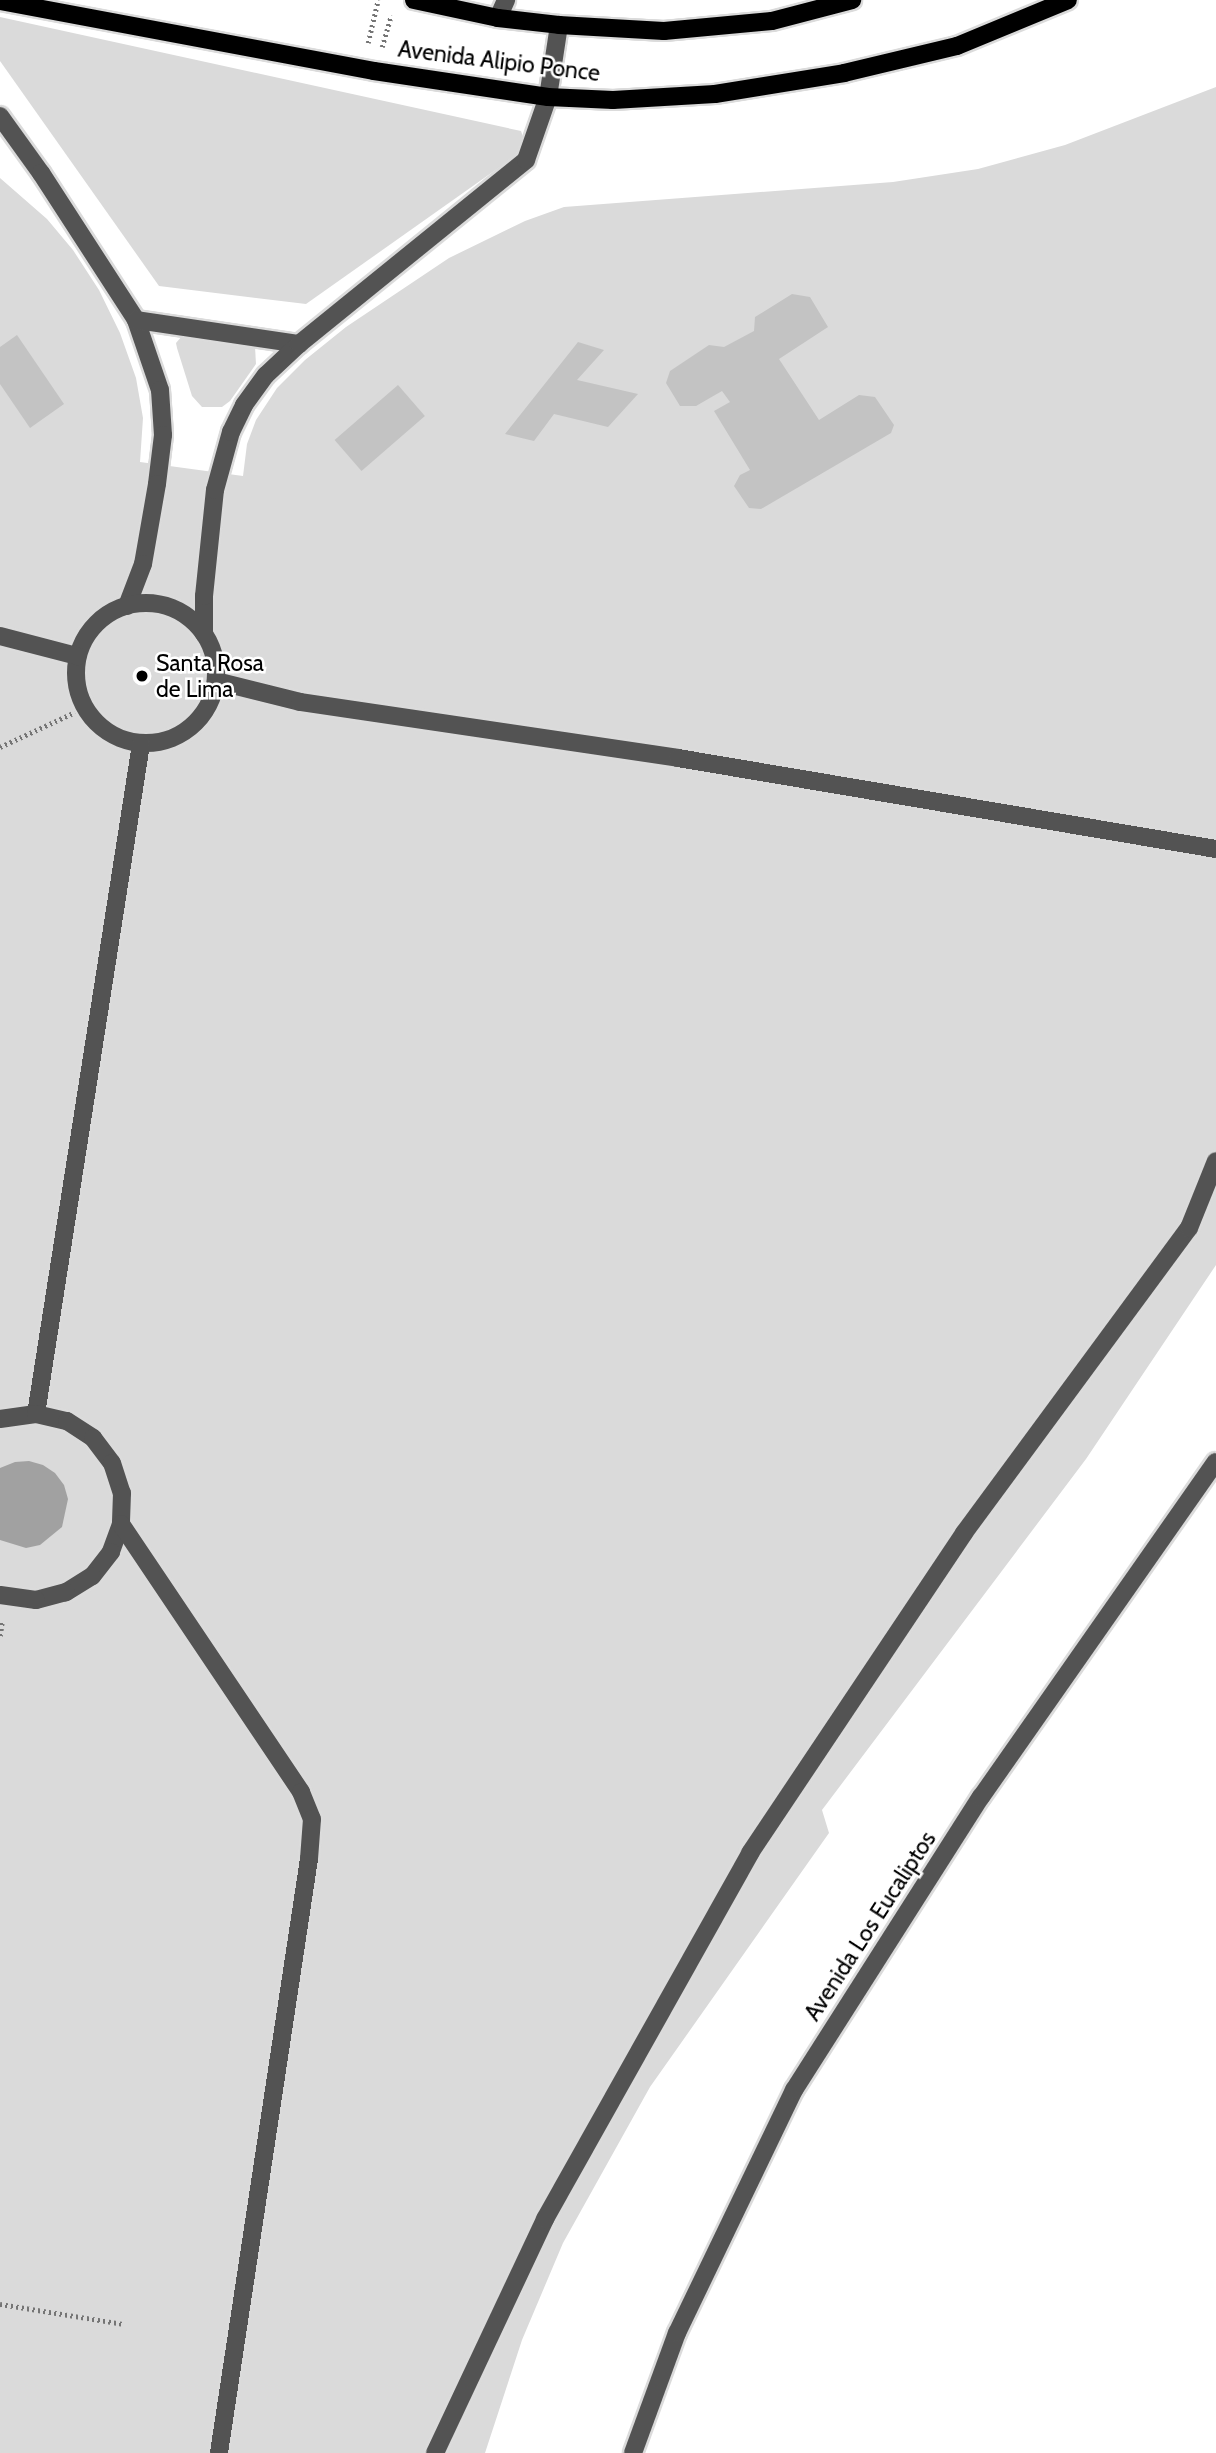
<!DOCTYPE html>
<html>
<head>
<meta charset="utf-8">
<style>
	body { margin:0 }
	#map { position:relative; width:1216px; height:2453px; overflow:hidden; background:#fff; font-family:Cabin,sans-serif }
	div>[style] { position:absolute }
	.green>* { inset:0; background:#dadada }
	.water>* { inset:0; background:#a1a1a1 }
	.building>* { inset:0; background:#c3c3c3; transform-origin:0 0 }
	.path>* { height:4.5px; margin-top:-2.25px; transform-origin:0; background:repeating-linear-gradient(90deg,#757575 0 2px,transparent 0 5.5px) }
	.roads { filter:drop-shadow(2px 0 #dbdbdb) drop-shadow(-2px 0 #dbdbdb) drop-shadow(0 2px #dbdbdb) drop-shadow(0 -2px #dbdbdb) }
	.minor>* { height:18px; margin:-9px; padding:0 9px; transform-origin:9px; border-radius:9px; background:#535353 }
	.minor>.ring { margin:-9px; padding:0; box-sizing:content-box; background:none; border:18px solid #535353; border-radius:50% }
	.major>* { height:18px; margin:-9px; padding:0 9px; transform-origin:9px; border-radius:9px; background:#000 }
	.dots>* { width:19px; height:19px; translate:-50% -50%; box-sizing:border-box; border:4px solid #fff; border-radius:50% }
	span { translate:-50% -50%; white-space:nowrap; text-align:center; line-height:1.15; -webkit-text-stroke:5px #fff; paint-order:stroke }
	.street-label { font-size:23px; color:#000 }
	.poi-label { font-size:23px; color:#000 }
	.left { translate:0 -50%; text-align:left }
</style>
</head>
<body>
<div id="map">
	<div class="green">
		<div style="clip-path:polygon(0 17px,521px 131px,524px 140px,514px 157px,306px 304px,159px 286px,0 61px)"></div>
		<div style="clip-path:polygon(1216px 87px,1216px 1265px,1086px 1459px,822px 1810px,829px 1833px,650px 2087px,563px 2243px,522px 2340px,485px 2453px,0 2453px,0 178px,47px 219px,73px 250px,99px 290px,120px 333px,136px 378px,143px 418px,140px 462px,243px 476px,247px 444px,256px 420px,277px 388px,305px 360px,346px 327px,449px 258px,525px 221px,564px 207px,893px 182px,978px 169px,1065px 145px)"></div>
		<div style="clip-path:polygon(182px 336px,252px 344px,255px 347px,256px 364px,230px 401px,222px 407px,202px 407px,192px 396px,177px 348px,176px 343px)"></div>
	</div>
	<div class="water">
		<div style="clip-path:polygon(29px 1461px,43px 1465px,55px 1473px,64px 1485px,68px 1499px,62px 1527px,40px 1545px,26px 1548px,0 1540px,0 1468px,15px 1462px)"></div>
	</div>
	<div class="building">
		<div style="clip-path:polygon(792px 294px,810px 297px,828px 327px,779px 359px,819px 420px,859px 395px,875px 397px,894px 425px,891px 433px,761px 509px,749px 508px,734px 486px,740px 475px,750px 470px,714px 411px,730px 402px,722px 391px,696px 406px,680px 406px,666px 383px,670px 371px,709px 345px,724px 347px,754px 331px,755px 317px)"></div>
		<div style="clip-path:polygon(17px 335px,64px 404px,30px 428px,0 384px,0 347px)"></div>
		<div style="clip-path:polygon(578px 342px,604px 350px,577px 380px,638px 394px,608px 427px,554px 414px,534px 441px,505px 434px)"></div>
		<div style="left:398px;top:385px;width:41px;height:84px;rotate:49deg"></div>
	</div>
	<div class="path">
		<div style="left:368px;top:43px;width:44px;rotate:-76.9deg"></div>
		<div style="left:382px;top:47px;width:33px;rotate:-74deg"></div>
		<div style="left:0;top:747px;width:93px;rotate:-24.9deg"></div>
		<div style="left:0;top:1636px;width:14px;rotate:-82deg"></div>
		<div style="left:0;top:2304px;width:126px;rotate:9.2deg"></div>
	</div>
	<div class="roads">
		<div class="minor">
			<div style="left:498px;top:18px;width:20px;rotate:-66deg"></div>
			<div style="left:0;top:116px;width:70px;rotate:54.3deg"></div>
			<div style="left:41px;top:173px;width:175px;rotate:57.1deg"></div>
			<div style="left:136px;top:320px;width:74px;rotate:71.1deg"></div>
			<div style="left:160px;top:390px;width:45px;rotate:86.2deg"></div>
			<div style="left:163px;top:435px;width:49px;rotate:97deg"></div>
			<div style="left:157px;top:484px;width:81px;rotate:99.9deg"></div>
			<div style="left:143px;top:564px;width:45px;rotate:110.9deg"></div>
			<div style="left:136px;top:320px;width:165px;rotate:8.4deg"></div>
			<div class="ring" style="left:76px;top:603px;width:122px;height:122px"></div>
			<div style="left:204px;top:634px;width:38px;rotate:-90deg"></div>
			<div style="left:204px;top:596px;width:107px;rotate:-84.1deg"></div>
			<div style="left:215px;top:490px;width:60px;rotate:-74.6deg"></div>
			<div style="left:231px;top:432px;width:30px;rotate:-64deg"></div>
			<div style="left:244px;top:405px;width:37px;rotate:-54deg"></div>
			<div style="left:266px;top:375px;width:45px;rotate:-43.2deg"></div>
			<div style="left:299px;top:344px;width:292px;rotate:-39deg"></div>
			<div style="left:526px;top:160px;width:67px;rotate:-70.8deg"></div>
			<div style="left:548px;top:97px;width:73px;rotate:-81.3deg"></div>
			<div style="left:0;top:636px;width:80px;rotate:14.6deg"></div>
			<div style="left:216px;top:681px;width:87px;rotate:14deg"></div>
			<div style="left:300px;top:702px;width:382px;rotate:8.4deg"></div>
			<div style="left:678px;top:758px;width:546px;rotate:9.6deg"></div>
			<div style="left:36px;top:1414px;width:678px;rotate:-81.09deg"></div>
			<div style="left:0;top:1419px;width:36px;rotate:-8deg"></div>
			<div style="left:36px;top:1414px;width:32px;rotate:13deg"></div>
			<div style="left:67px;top:1421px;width:31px;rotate:33deg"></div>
			<div style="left:93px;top:1438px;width:31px;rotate:53deg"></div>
			<div style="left:112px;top:1463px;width:32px;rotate:72deg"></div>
			<div style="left:122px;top:1493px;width:31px;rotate:92deg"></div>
			<div style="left:121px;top:1524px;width:30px;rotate:110deg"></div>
			<div style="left:111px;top:1552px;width:31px;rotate:128deg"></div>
			<div style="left:92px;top:1576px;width:31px;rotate:148deg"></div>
			<div style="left:66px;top:1592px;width:31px;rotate:165deg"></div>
			<div style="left:36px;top:1600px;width:36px;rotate:-172deg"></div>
			<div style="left:121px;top:1524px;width:323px;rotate:56.1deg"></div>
			<div style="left:301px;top:1792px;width:29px;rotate:68deg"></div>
			<div style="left:312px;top:1819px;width:40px;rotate:94.3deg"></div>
			<div style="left:309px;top:1859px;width:601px;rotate:98.62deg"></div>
			<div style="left:435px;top:2453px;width:259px;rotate:-64.8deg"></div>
			<div style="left:545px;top:2219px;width:420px;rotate:-60.7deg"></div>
			<div style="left:750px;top:1853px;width:385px;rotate:-56.2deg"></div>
			<div style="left:964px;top:1533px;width:379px;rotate:-53.6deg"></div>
			<div style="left:1189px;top:1228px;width:72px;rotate:-68.1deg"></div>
			<div style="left:633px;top:2453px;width:128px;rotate:-69.9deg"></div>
			<div style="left:677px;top:2333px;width:270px;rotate:-64.3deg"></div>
			<div style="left:794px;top:2090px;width:348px;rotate:-57.5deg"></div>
			<div style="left:981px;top:1797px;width:409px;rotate:-55deg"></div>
		</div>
		<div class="major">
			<div style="left:414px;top:0;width:86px;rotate:12.1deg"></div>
			<div style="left:498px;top:18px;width:61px;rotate:6.5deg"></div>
			<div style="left:559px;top:25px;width:105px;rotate:3.3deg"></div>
			<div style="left:664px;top:31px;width:108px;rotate:-5.3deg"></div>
			<div style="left:772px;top:21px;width:83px;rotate:-14.7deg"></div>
			<div style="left:0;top:1px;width:380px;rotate:10.6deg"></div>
			<div style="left:374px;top:71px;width:176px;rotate:8.5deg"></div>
			<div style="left:548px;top:97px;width:65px;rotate:2.6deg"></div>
			<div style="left:613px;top:100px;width:102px;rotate:-3.4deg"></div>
			<div style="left:715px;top:94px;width:131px;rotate:-9.2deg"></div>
			<div style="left:844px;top:73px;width:116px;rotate:-13.4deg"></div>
			<div style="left:957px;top:46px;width:120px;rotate:-22.5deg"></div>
		</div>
	</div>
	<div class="dots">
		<div style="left:142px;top:676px;background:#000"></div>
	</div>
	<div class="street-label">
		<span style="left:499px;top:61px;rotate:7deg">Avenida Alipio Ponce</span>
		<span style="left:870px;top:1926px;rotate:-57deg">Avenida Los Eucaliptos</span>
	</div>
	<div class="poi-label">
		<span class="left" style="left:156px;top:676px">Santa Rosa<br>de Lima</span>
	</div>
</div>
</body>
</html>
